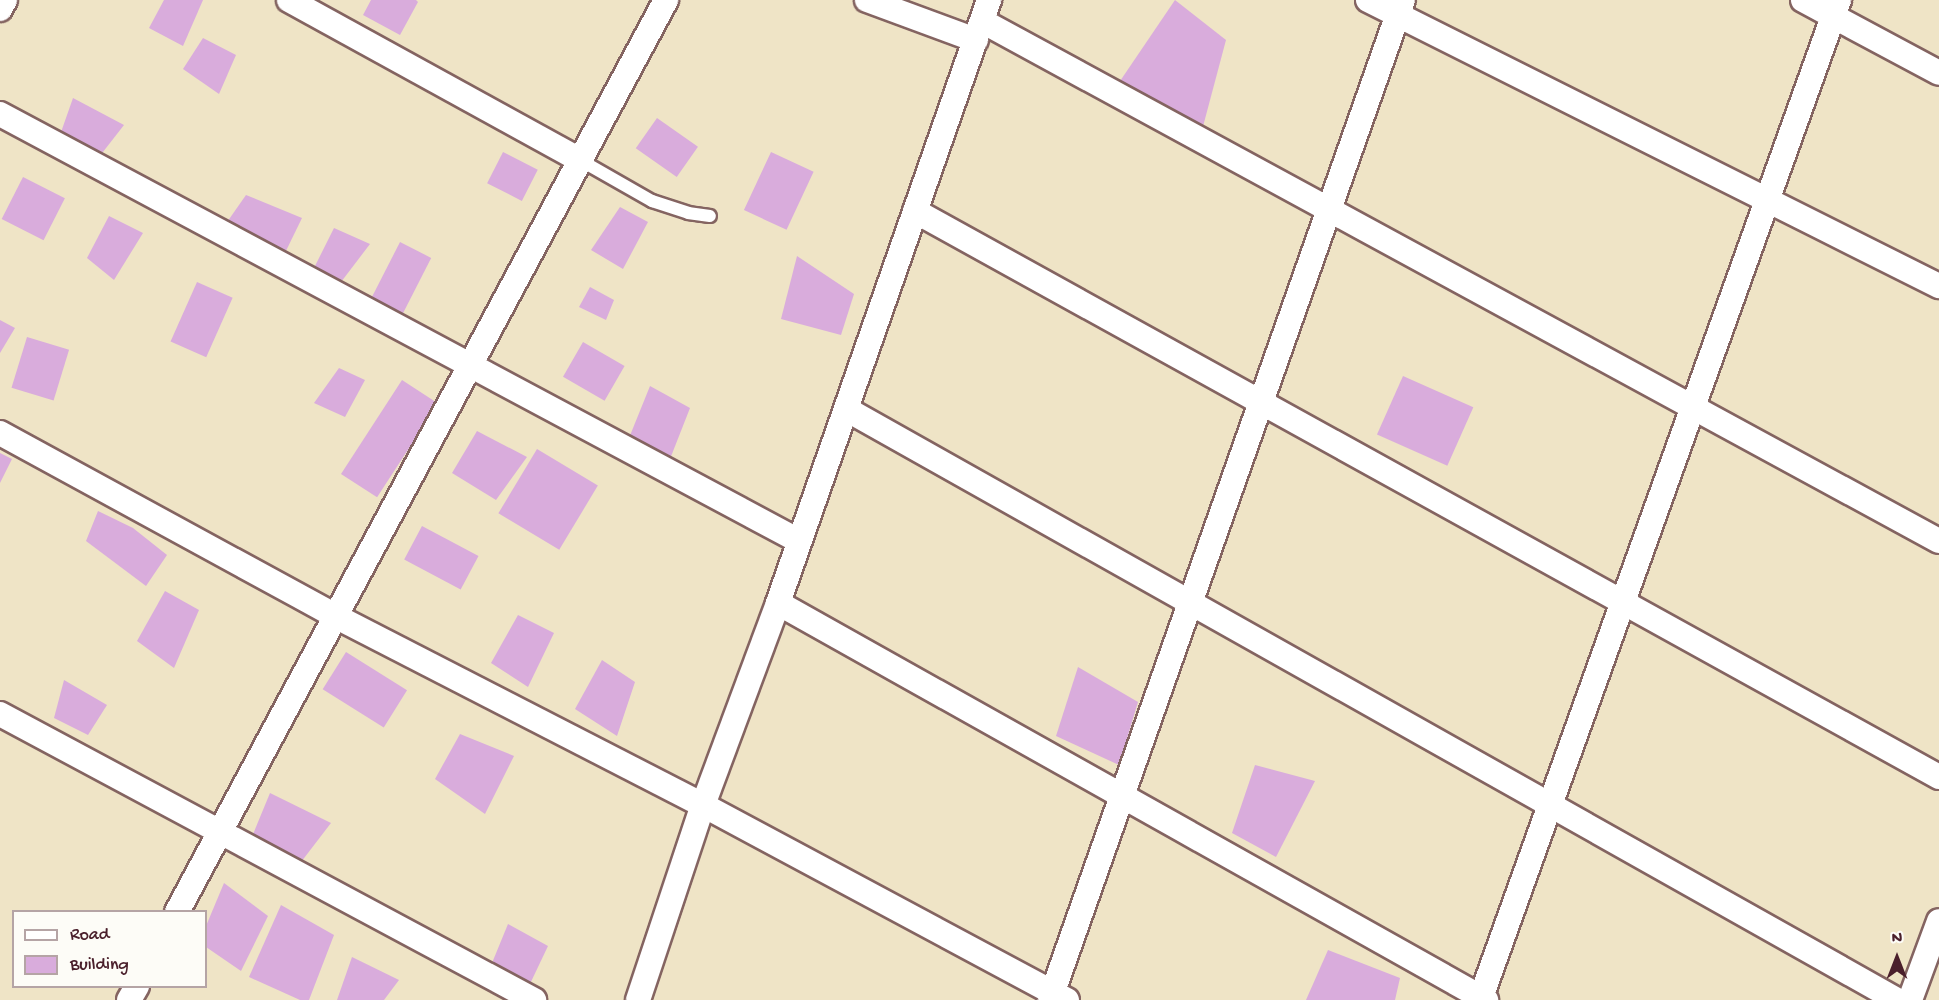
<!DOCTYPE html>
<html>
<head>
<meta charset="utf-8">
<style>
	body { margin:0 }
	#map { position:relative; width:1939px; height:1000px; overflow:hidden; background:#efe4c6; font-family:"Gochi Hand",sans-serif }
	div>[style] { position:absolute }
	.building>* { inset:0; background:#d9acdc; transform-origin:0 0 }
	.roads { filter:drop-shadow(2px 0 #846461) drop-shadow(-2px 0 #846461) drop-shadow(0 2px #846461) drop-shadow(0 -2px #846461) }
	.service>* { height:12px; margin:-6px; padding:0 6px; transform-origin:6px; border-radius:6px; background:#fff }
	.minor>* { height:24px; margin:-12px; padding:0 12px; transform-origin:12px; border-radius:12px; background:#fff }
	span { translate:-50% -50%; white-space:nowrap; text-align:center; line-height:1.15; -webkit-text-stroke:5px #fdfcf7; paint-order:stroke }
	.legend { position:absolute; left:12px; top:910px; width:195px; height:78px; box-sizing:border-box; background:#fdfcf7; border:2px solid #b5a4a5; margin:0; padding:8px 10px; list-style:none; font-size:18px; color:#4a1f2b }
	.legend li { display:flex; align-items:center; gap:12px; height:30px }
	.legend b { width:30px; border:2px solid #b5a4a5 }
	.north { position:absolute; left:1867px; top:928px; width:60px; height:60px; -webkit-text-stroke:4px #fdfcf7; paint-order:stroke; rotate:0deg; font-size:16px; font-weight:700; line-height:24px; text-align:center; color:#4a1f2b }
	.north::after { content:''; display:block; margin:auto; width:21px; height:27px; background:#4a1f2b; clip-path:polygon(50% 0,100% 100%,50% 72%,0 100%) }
</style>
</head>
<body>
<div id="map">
	<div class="building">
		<div style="clip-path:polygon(164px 0,203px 0,183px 46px,149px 28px)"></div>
		<div style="clip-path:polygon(371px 0,416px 0,418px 2px,400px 35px,363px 15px)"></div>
		<div style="clip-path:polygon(1175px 0,1226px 40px,1201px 134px,1116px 87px)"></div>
		<div style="clip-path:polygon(203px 38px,236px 55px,219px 94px,183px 69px)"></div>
		<div style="clip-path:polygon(73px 98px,124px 125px,99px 157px,60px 135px)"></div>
		<div style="left:657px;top:118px;width:50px;height:37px;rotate:35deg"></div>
		<div style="left:503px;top:152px;width:39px;height:35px;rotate:27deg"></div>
		<div style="left:771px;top:152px;width:47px;height:64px;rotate:25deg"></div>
		<div style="left:23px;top:177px;width:47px;height:47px;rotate:27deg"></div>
		<div style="clip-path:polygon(246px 195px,302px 218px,283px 257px,225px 225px)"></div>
		<div style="clip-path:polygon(620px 207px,648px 222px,623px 269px,591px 250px)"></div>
		<div style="clip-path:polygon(109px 216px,143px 233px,114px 280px,87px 258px)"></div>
		<div style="clip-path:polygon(334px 228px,370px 244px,338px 286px,309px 278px)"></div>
		<div style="left:400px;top:242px;width:35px;height:70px;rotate:27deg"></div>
		<div style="clip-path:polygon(797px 256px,854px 294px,841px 335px,781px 319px)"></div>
		<div style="left:197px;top:282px;width:39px;height:65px;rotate:24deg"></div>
		<div style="clip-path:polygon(590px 287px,614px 300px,606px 320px,579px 307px)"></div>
		<div style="clip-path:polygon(0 320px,15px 328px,0 353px)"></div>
		<div style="left:27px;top:337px;width:44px;height:53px;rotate:17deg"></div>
		<div style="left:583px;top:342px;width:48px;height:40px;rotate:30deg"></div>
		<div style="clip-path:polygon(339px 368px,365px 380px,345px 417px,314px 403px)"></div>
		<div style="left:1403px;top:376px;width:77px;height:64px;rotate:24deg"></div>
		<div style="left:402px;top:380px;width:43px;height:112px;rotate:33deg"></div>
		<div style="clip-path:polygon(650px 386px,690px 408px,670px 459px,629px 438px)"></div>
		<div style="clip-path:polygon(477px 431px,527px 457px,496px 500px,452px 473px)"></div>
		<div style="left:537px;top:449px;width:71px;height:75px;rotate:31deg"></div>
		<div style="clip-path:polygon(0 453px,12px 459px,0 483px)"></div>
		<div style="clip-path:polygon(98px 511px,133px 528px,167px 555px,146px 586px,86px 541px)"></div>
		<div style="left:422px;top:526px;width:64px;height:38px;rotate:28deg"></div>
		<div style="clip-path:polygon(165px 591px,199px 610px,174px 668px,137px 641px)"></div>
		<div style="clip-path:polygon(518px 615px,554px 633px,528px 687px,491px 663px)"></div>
		<div style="left:346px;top:652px;width:72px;height:44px;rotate:32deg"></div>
		<div style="clip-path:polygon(602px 660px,635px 682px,617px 736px,575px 709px)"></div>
		<div style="clip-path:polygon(1078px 667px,1138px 702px,1119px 765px,1056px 736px)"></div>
		<div style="clip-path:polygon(64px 680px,107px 705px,88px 735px,54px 718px)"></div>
		<div style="clip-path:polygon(460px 734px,514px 756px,485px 814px,435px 779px)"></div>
		<div style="clip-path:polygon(1255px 765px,1315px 781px,1276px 857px,1232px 833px)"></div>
		<div style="clip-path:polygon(270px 793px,331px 823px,298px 866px,249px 844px)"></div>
		<div style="clip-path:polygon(224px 883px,268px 916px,241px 971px,206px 947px,206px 926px)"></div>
		<div style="clip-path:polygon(281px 905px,334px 935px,309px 1000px,300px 1000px,249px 977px)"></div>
		<div style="clip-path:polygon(508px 924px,548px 946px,529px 986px,492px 963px)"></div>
		<div style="clip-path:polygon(1328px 950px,1400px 978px,1395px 1000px,1306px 1000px)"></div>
		<div style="clip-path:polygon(352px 957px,399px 980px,384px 1000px,337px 1000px)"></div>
	</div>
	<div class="roads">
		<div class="service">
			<div style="left:580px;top:160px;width:83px;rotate:29.7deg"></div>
			<div style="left:652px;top:201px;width:38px;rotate:18deg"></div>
			<div style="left:688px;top:213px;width:22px;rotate:8deg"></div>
		</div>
		<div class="minor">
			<div style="left:289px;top:0;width:332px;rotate:28.8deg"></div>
			<div style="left:867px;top:0;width:116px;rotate:20.2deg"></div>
			<div style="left:1368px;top:0;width:639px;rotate:26.61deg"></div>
			<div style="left:1803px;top:0;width:154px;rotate:28.2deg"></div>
			<div style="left:0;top:9px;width:10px;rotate:-61deg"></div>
			<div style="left:982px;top:21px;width:1089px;rotate:28.52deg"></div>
			<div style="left:0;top:114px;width:906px;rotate:28.12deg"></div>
			<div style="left:915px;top:211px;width:1170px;rotate:28.93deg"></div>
			<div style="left:846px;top:409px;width:1206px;rotate:29.35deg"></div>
			<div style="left:0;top:433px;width:382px;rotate:28.6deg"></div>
			<div style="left:335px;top:616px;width:414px;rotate:27.2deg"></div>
			<div style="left:703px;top:805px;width:413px;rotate:28.2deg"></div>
			<div style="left:778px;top:603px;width:812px;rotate:29.28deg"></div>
			<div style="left:0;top:714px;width:606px;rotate:28.17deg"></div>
			<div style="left:177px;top:912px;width:1035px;rotate:-61.8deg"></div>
			<div style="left:129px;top:1000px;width:16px;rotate:-60deg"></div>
			<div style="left:638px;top:1000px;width:206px;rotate:-71.6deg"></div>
			<div style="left:703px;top:805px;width:215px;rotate:-69.6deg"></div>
			<div style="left:778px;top:603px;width:639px;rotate:-70.71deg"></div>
			<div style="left:1050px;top:1000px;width:1060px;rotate:-70.56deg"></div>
			<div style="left:1480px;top:1000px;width:1062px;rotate:-70.25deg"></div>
			<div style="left:1910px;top:1000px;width:84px;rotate:-69.8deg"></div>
		</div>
	</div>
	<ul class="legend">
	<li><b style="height:8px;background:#fff"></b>Road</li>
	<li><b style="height:16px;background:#d9acdc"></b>Building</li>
	</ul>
	<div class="north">N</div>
</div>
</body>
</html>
